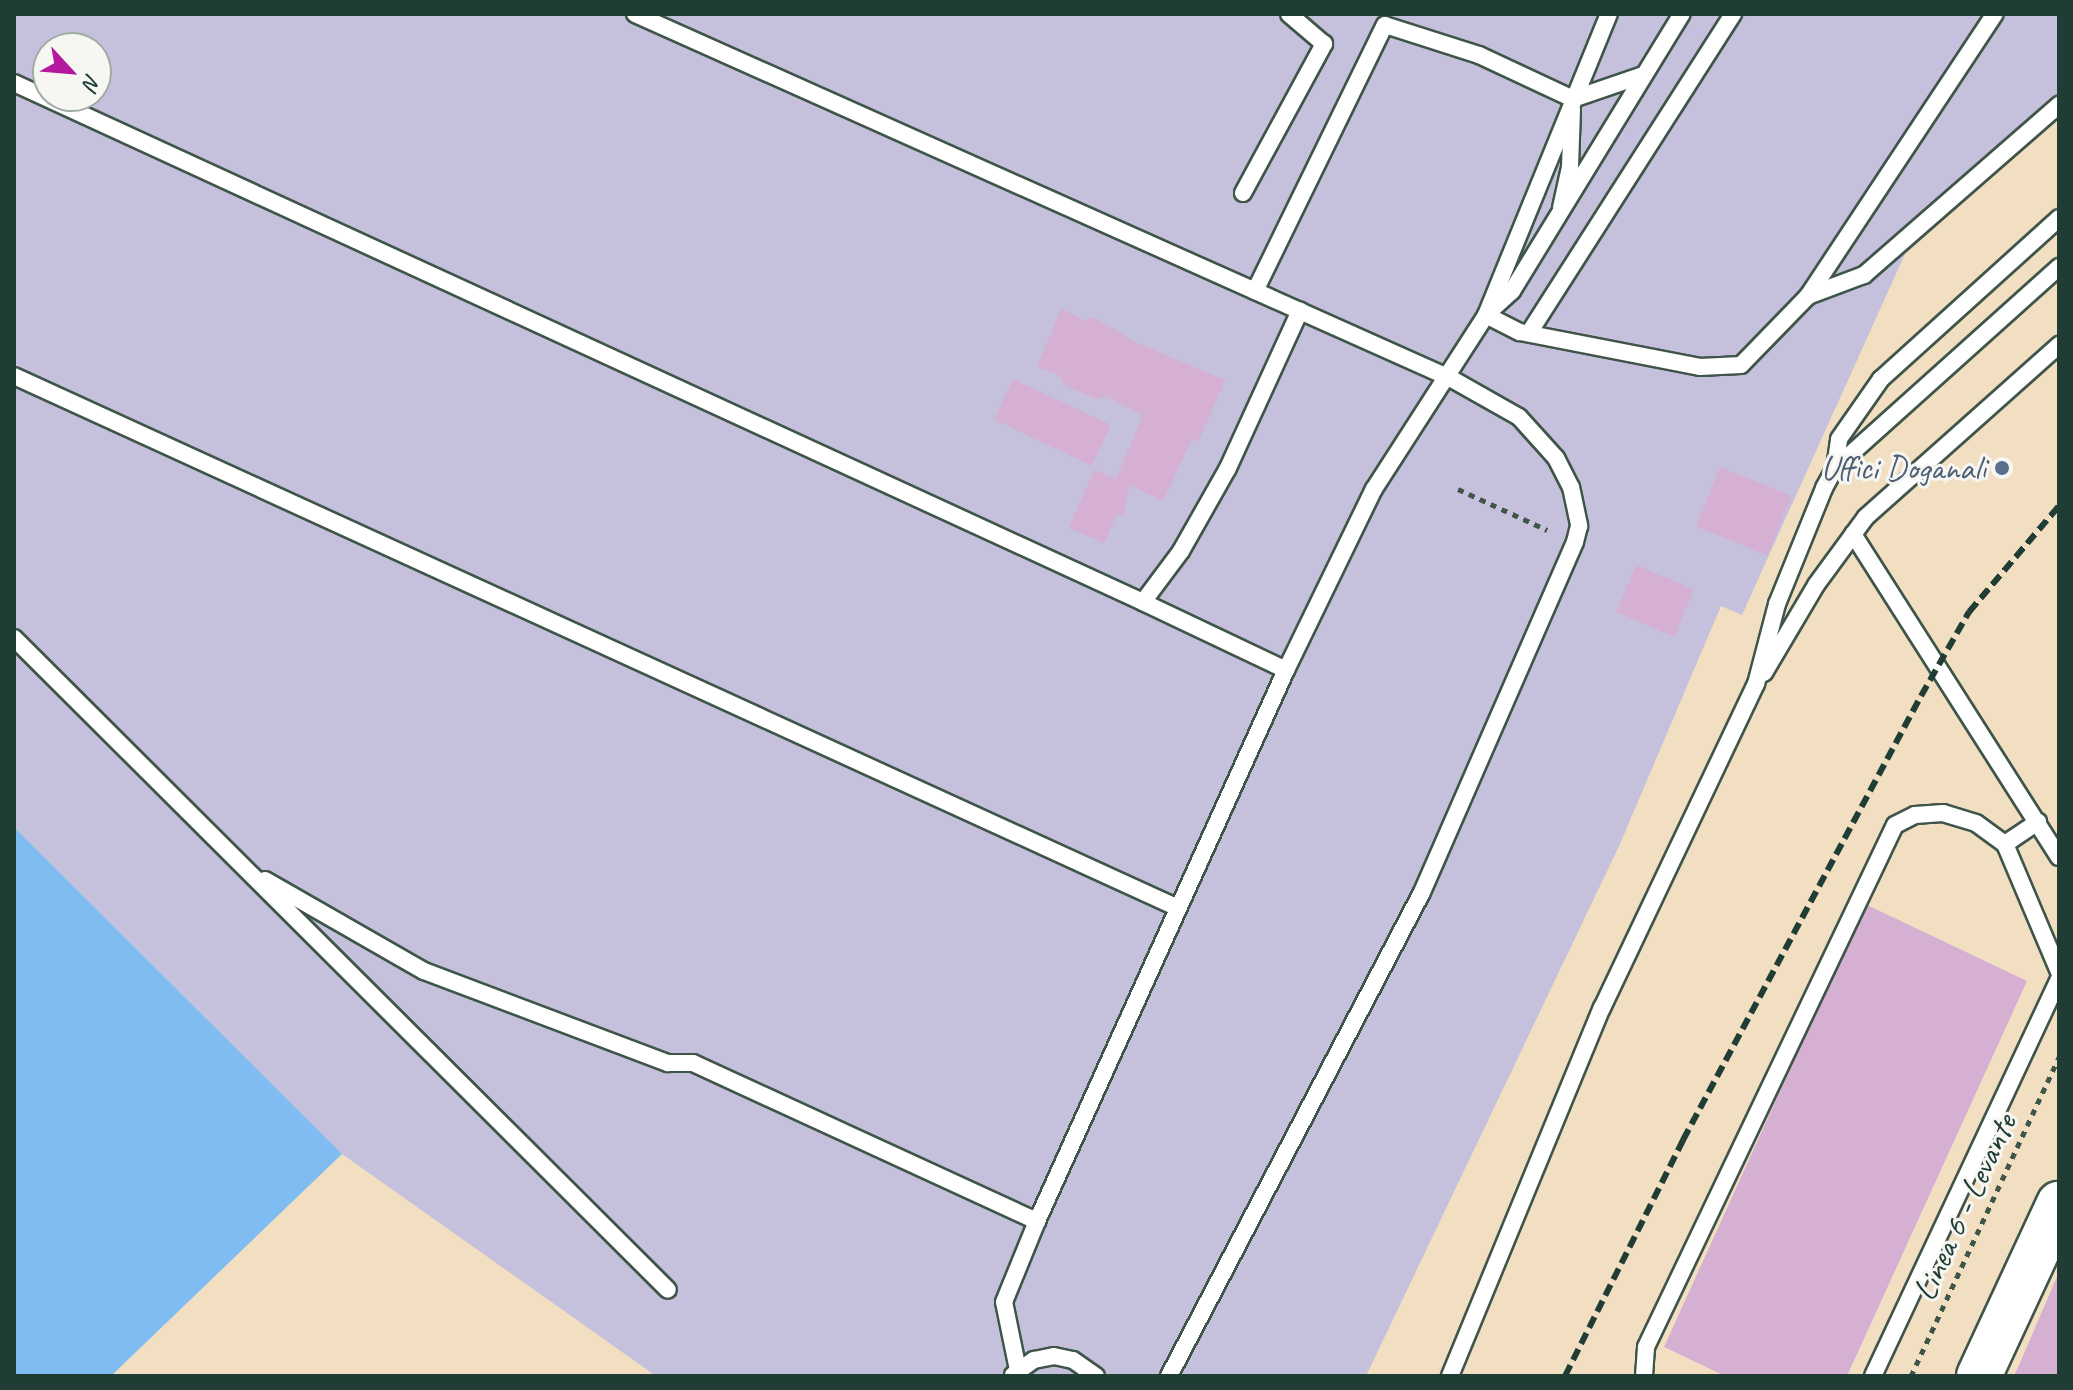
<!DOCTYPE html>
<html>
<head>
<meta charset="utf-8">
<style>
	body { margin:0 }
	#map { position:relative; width:2073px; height:1390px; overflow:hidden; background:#f2dfc2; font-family:Caveat,sans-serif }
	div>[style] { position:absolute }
	.industrial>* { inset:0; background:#c5c0db }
	.water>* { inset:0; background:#7ebcf2 }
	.building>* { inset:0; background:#d5b0d3; transform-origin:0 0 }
	.path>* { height:5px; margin-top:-2.5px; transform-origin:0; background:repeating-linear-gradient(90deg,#3f5549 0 6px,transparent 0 12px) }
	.roads { filter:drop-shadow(2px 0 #3f5549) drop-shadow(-2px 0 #3f5549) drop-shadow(0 2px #3f5549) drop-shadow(0 -2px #3f5549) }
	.lane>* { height:16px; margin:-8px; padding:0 8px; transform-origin:8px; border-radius:8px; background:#fff }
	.secondary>* { height:44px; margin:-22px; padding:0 22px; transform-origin:22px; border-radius:22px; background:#fff }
	.rail>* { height:6px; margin-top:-3px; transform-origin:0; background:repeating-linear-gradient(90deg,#1f3d34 0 12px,transparent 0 18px) }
	.dots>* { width:22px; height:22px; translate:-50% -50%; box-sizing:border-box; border:4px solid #f6f6f2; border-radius:50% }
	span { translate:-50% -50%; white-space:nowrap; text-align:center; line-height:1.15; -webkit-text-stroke:6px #f6f6f2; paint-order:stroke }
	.service-label { font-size:34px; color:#4e5e75 }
	.right { translate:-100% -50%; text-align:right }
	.street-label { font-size:34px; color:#1f3d34 }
	.frame { position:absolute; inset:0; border:16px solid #1f3d34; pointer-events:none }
	.north { position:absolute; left:32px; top:32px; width:80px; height:80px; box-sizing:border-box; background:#f6f6f2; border:2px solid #a0aca6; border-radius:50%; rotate:116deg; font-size:22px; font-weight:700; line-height:32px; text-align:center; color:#1f3d34 }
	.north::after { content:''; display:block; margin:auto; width:28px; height:36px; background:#b5179e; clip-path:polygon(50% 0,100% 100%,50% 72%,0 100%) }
</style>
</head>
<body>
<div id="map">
	<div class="industrial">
		<div style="clip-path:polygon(evenodd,14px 14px,2059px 14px,2059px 118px,1905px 254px,1742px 615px,1721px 606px,1620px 844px,1366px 1376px,656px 1376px,342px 1154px,14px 827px,14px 14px,48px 48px,96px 48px,96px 96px,48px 96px,48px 48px)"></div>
	</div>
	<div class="water">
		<div style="clip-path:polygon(14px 827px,342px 1154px,111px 1376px,14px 1376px)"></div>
	</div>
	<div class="building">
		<div style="clip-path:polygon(1061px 309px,1086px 321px,1094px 317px,1135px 342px,1225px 380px,1198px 442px,1192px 439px,1163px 501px,1130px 485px,1123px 516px,1117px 514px,1104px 543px,1069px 528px,1094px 470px,1116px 479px,1143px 415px,1106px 396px,1097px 399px,1064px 385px,1059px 375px,1037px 367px)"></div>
		<div style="left:1013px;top:379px;width:108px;height:45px;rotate:25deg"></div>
		<div style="left:1720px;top:467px;width:77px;height:64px;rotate:22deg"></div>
		<div style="left:1636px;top:565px;width:63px;height:51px;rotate:23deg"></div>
		<div style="clip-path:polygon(1865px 904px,2027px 981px,1847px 1376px,1725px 1376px,1664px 1347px)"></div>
		<div style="clip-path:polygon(2059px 1272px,2059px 1376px,2014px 1376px,2019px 1365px)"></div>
	</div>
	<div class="path">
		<div style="left:1458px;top:489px;width:98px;rotate:24.7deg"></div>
		<div style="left:1911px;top:1376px;width:352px;rotate:-65.1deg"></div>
	</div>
	<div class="roads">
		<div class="lane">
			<div style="left:635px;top:14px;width:893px;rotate:24.07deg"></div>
			<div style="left:1450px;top:378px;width:79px;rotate:29.5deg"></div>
			<div style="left:1519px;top:417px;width:55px;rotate:47.9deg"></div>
			<div style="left:1556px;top:458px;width:33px;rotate:63deg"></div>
			<div style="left:1571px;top:487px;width:40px;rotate:78deg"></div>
			<div style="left:1579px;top:526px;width:16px;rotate:104deg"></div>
			<div style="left:1575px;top:542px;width:384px;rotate:113.6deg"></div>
			<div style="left:1421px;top:894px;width:544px;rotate:117.6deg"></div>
			<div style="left:14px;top:83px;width:1243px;rotate:24.69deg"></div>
			<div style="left:1243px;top:193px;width:170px;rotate:-61.5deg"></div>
			<div style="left:1324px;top:44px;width:46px;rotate:-139.4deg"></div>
			<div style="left:1561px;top:208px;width:42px;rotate:-77.6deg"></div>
			<div style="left:1570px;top:167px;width:58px;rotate:-88deg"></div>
			<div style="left:1255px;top:291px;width:296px;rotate:-64deg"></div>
			<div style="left:1385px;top:25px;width:99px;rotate:17.7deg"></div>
			<div style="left:1479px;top:55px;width:104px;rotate:25.1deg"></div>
			<div style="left:1573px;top:99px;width:74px;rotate:-18.9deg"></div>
			<div style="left:1808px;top:296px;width:60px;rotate:-20.6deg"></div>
			<div style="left:1864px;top:275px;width:259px;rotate:-41.1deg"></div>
			<div style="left:1490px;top:311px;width:30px;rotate:-42deg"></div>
			<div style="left:1512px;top:291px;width:325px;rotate:-58.5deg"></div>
			<div style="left:1486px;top:315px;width:38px;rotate:27deg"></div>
			<div style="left:1520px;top:332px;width:183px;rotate:11deg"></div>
			<div style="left:1700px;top:367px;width:41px;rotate:-2.8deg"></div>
			<div style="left:1741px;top:365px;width:96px;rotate:-45.8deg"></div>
			<div style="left:1808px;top:296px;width:338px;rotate:-56.5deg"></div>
			<div style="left:1529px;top:333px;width:379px;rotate:-57.4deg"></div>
			<div style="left:14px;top:376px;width:1280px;rotate:24.56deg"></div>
			<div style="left:1835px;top:468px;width:29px;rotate:-82deg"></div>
			<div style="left:1839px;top:439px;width:73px;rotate:-55deg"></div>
			<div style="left:1881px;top:379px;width:240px;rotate:-42.1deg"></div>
			<div style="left:1853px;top:534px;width:383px;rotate:57.5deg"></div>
			<div style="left:14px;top:638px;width:923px;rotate:44.91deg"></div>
			<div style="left:1286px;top:670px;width:158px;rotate:-154.6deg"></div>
			<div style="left:1143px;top:602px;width:64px;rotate:-53.3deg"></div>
			<div style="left:1181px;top:551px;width:95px;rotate:-60.5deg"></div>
			<div style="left:1228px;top:468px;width:173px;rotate:-65.4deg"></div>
			<div style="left:1764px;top:673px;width:102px;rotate:-59.4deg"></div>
			<div style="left:1816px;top:585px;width:84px;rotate:-53.7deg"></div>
			<div style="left:1866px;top:517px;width:259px;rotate:-41.7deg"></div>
			<div style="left:2005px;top:844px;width:40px;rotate:-34deg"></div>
			<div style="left:265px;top:880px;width:183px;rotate:29.8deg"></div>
			<div style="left:424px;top:971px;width:261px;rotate:20.7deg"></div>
			<div style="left:668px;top:1063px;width:25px"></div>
			<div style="left:693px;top:1063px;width:379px;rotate:24.7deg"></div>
			<div style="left:1018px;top:1370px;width:69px;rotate:-101.6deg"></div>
			<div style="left:1004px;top:1302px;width:87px;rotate:-67.8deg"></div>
			<div style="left:1037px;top:1221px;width:605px;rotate:-65.68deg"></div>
			<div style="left:1286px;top:670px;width:201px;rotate:-64.1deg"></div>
			<div style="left:1374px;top:489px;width:207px;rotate:-57.2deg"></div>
			<div style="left:1486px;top:315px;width:325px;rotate:-67.8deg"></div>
			<div style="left:1013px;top:1375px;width:26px;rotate:-36deg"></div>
			<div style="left:1034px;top:1360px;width:20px;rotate:-11deg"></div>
			<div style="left:1054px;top:1356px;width:19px;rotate:12deg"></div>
			<div style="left:1073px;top:1360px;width:28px;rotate:35deg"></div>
			<div style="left:1450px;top:1376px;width:398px;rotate:-67.6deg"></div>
			<div style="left:1602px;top:1008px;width:359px;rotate:-64.6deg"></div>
			<div style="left:1756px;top:684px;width:83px;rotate:-75.3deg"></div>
			<div style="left:1777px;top:604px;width:125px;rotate:-67.9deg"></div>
			<div style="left:1824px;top:488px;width:23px;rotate:-61deg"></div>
			<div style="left:1835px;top:468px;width:301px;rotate:-41.9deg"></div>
			<div style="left:1644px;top:1376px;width:29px;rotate:-86deg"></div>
			<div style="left:1646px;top:1347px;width:578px;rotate:-64.5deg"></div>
			<div style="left:1895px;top:825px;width:22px;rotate:-27deg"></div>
			<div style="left:1915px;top:815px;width:28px;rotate:-4deg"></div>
			<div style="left:1943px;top:813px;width:34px;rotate:17deg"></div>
			<div style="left:1976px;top:823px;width:36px;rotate:36deg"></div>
			<div style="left:2005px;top:844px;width:139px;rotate:67.1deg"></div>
			<div style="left:1873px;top:1376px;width:438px;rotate:-64.9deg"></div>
		</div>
		<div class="secondary">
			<div style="left:1979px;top:1376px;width:190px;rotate:-65.1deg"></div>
		</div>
	</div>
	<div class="rail">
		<div style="left:1565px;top:1376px;width:264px;rotate:-63.4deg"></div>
		<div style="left:1683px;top:1140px;width:504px;rotate:-61.81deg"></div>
		<div style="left:1921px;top:696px;width:97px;rotate:-60.3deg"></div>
		<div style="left:1969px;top:612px;width:139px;rotate:-49.7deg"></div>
	</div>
	<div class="dots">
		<div style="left:2002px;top:468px;background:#5c6f8a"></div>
	</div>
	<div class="service-label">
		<span class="right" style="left:1986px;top:468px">Uffici Doganali</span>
	</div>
	<div class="street-label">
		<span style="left:1964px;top:1207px;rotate:-65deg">Linea 6 - Levante</span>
	</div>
	<div class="frame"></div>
	<div class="north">N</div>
</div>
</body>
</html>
